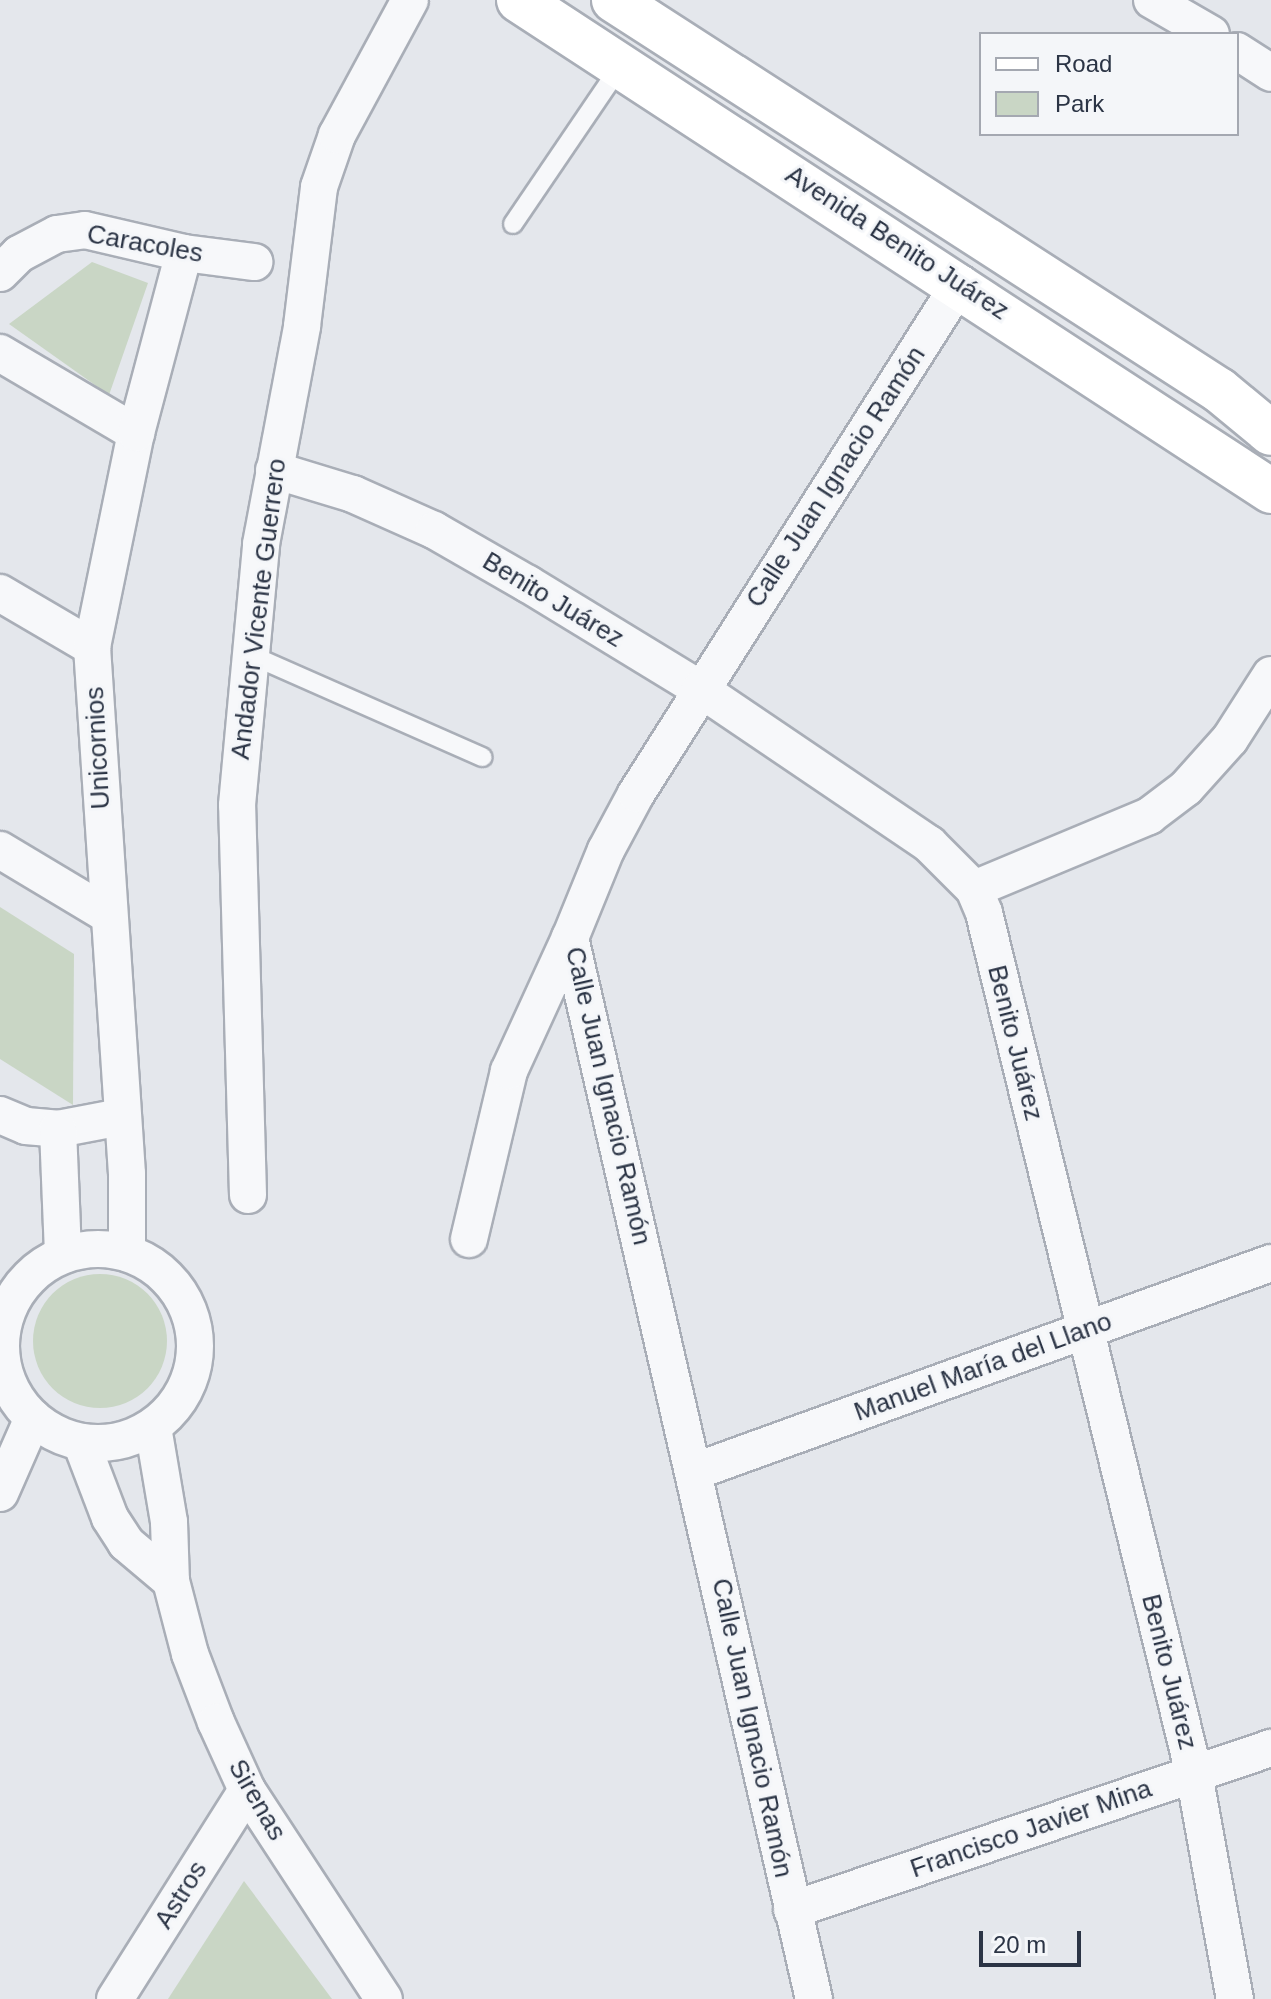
<!DOCTYPE html>
<html>
<head>
<meta charset="utf-8">
<style>
	body { margin:0 }
	#map { position:relative; width:1271px; height:1999px; overflow:hidden; background:#e4e7ec; font-family:Helvetica,sans-serif }
	div>[style] { position:absolute }
	.green>* { inset:0; background:#c9d6c5 }
	.round { border-radius:50% }
	.roads { filter:drop-shadow(2px 0 #a9aeb7) drop-shadow(-2px 0 #a9aeb7) drop-shadow(0 2px #a9aeb7) drop-shadow(0 -2px #a9aeb7) }
	.service>* { height:18px; margin:-9px; padding:0 9px; transform-origin:9px; border-radius:9px; background:#f7f8fa }
	.minor>* { height:36px; margin:-18px; padding:0 18px; transform-origin:18px; border-radius:18px; background:#f7f8fa }
	.minor>.ring { margin:-18px; padding:0; box-sizing:content-box; background:none; border:36px solid #f7f8fa; border-radius:50% }
	.secondary>* { height:44px; margin:-22px; padding:0 22px; transform-origin:22px; border-radius:22px; background:#fff }
	span { translate:-50% -50%; white-space:nowrap; text-align:center; line-height:1.15; -webkit-text-stroke:6px #f4f6f9; paint-order:stroke }
	.street-label { font-size:26px; color:#2b3445 }
	.legend { position:absolute; left:979px; top:32px; width:260px; height:104px; box-sizing:border-box; background:#f4f6f9; border:2px solid #a4a8b1; margin:0; padding:10px 14px; list-style:none; font-size:24px; color:#2b3445 }
	.legend li { display:flex; align-items:center; gap:16px; height:40px }
	.legend b { width:40px; border:2px solid #a4a8b1 }
	.scale { position:absolute; left:979px; top:1931px; width:102px; height:36px; box-sizing:border-box; border:4px solid #2b3445; border-top:0; padding-left:10px; font-size:24px; line-height:28px; white-space:nowrap; color:#2b3445; -webkit-text-stroke:6px #f4f6f9; paint-order:stroke }
</style>
</head>
<body>
<div id="map">
	<div class="green">
		<div style="clip-path:polygon(92px 262px,148px 283px,109px 395px,9px 324px)"></div>
		<div style="clip-path:polygon(0 907px,74px 954px,73px 1105px,0 1059px)"></div>
		<div class="round" style="left:33px;top:1274px;width:134px;height:134px"></div>
		<div style="clip-path:polygon(244px 1881px,332px 1999px,168px 1999px)"></div>
	</div>
	<div class="roads">
		<div class="service">
			<div style="left:513px;top:224px;width:192px;rotate:-55.8deg"></div>
			<div style="left:251px;top:655px;width:253px;rotate:23.8deg"></div>
		</div>
		<div class="minor">
			<div style="left:1152px;top:0;width:68px;rotate:30deg"></div>
			<div style="left:1237px;top:51px;width:40px;rotate:32.9deg"></div>
			<div style="left:0;top:273px;width:27px;rotate:-45deg"></div>
			<div style="left:19px;top:254px;width:43px;rotate:-27.8deg"></div>
			<div style="left:57px;top:234px;width:28px;rotate:-8deg"></div>
			<div style="left:85px;top:230px;width:102px;rotate:13.1deg"></div>
			<div style="left:184px;top:253px;width:71px;rotate:7.3deg"></div>
			<div style="left:0;top:353px;width:158px;rotate:30.5deg"></div>
			<div style="left:274px;top:470px;width:83px;rotate:16.9deg"></div>
			<div style="left:353px;top:494px;width:89px;rotate:24deg"></div>
			<div style="left:434px;top:530px;width:108px;rotate:29.9deg"></div>
			<div style="left:528px;top:584px;width:202px;rotate:31.4deg"></div>
			<div style="left:700px;top:689px;width:277px;rotate:34.1deg"></div>
			<div style="left:929px;top:844px;width:64px;rotate:45deg"></div>
			<div style="left:974px;top:889px;width:26px;rotate:67deg"></div>
			<div style="left:984px;top:913px;width:886px;rotate:76.29deg"></div>
			<div style="left:1194px;top:1774px;width:229px;rotate:79.7deg"></div>
			<div style="left:0;top:593px;width:107px;rotate:30.4deg"></div>
			<div style="left:0;top:850px;width:125px;rotate:30.9deg"></div>
			<div style="left:974px;top:889px;width:190px;rotate:-22.6deg"></div>
			<div style="left:1149px;top:816px;width:46px;rotate:-37.1deg"></div>
			<div style="left:1186px;top:788px;width:66px;rotate:-48.1deg"></div>
			<div style="left:1230px;top:739px;width:76px;rotate:-57.4deg"></div>
			<div style="left:0;top:1115px;width:28px;rotate:23deg"></div>
			<div style="left:26px;top:1126px;width:32px;rotate:5deg"></div>
			<div style="left:58px;top:1129px;width:64px;rotate:-10.8deg"></div>
			<div style="left:58px;top:1129px;width:126px;rotate:87.7deg"></div>
			<div style="left:248px;top:1195px;width:390px;rotate:-91.6deg"></div>
			<div style="left:237px;top:805px;width:262px;rotate:-84.7deg"></div>
			<div style="left:261px;top:544px;width:222px;rotate:-79.3deg"></div>
			<div style="left:302px;top:326px;width:140px;rotate:-83deg"></div>
			<div style="left:319px;top:187px;width:55px;rotate:-70.9deg"></div>
			<div style="left:337px;top:135px;width:153px;rotate:-61.6deg"></div>
			<div style="left:469px;top:1239px;width:173px;rotate:-76.6deg"></div>
			<div style="left:509px;top:1071px;width:146px;rotate:-65.4deg"></div>
			<div class="ring" style="left:1px;top:1249px;width:158px;height:158px"></div>
			<div style="left:127px;top:1253px;width:79px;rotate:-90deg"></div>
			<div style="left:127px;top:1174px;width:528px;rotate:-93.8deg"></div>
			<div style="left:92px;top:647px;width:218px;rotate:-78.4deg"></div>
			<div style="left:136px;top:433px;width:186px;rotate:-75.1deg"></div>
			<div style="left:153px;top:1427px;width:96px;rotate:80.4deg"></div>
			<div style="left:169px;top:1522px;width:59px;rotate:88.1deg"></div>
			<div style="left:171px;top:1581px;width:75px;rotate:75.4deg"></div>
			<div style="left:190px;top:1654px;width:73px;rotate:69.1deg"></div>
			<div style="left:216px;top:1722px;width:75px;rotate:65.5deg"></div>
			<div style="left:247px;top:1790px;width:250px;rotate:56.8deg"></div>
			<div style="left:81px;top:1442px;width:81px;rotate:69.1deg"></div>
			<div style="left:110px;top:1518px;width:30px;rotate:57deg"></div>
			<div style="left:126px;top:1543px;width:59px;rotate:40.2deg"></div>
			<div style="left:696px;top:1471px;width:611px;rotate:-19.89deg"></div>
			<div style="left:0;top:1493px;width:82px;rotate:-66.3deg"></div>
			<div style="left:792px;top:1910px;width:506px;rotate:-18.69deg"></div>
			<div style="left:115px;top:1999px;width:247px;rotate:-57.7deg"></div>
			<div style="left:814px;top:1999px;width:1089px;rotate:-102.95deg"></div>
			<div style="left:570px;top:938px;width:95px;rotate:-67.8deg"></div>
			<div style="left:606px;top:850px;width:64px;rotate:-61.8deg"></div>
			<div style="left:636px;top:794px;width:605px;rotate:-57.62deg"></div>
		</div>
		<div class="secondary">
			<div style="left:519px;top:0;width:898px;rotate:33.14deg"></div>
			<div style="left:614px;top:0;width:720px;rotate:32.81deg"></div>
			<div style="left:1219px;top:390px;width:67px;rotate:39.6deg"></div>
		</div>
	</div>
	<div class="street-label">
		<span style="left:897px;top:243px;rotate:33deg">Avenida Benito Juárez</span>
		<span style="left:145px;top:244px;rotate:10deg">Caracoles</span>
		<span style="left:836px;top:477px;rotate:-57deg">Calle Juan Ignacio Ramón</span>
		<span style="left:553px;top:600px;rotate:31deg">Benito Juárez</span>
		<span style="left:259px;top:609px;rotate:-83deg">Andador Vicente Guerrero</span>
		<span style="left:98px;top:748px;rotate:-93deg">Unicornios</span>
		<span style="left:1015px;top:1043px;rotate:76deg">Benito Juárez</span>
		<span style="left:608px;top:1096px;rotate:77deg">Calle Juan Ignacio Ramón</span>
		<span style="left:983px;top:1367px;rotate:-20deg">Manuel María del Llano</span>
		<span style="left:1169px;top:1672px;rotate:76deg">Benito Juárez</span>
		<span style="left:752px;top:1728px;rotate:78deg">Calle Juan Ignacio Ramón</span>
		<span style="left:257px;top:1800px;rotate:60deg">Sirenas</span>
		<span style="left:1031px;top:1829px;rotate:-19deg">Francisco Javier Mina</span>
		<span style="left:181px;top:1895px;rotate:-58deg">Astros</span>
	</div>
	<ul class="legend">
	<li><b style="height:10px;background:#fff"></b>Road</li>
	<li><b style="height:22px;background:#c9d6c5"></b>Park</li>
	</ul>
	<div class="scale">20 m</div>
</div>
</body>
</html>
